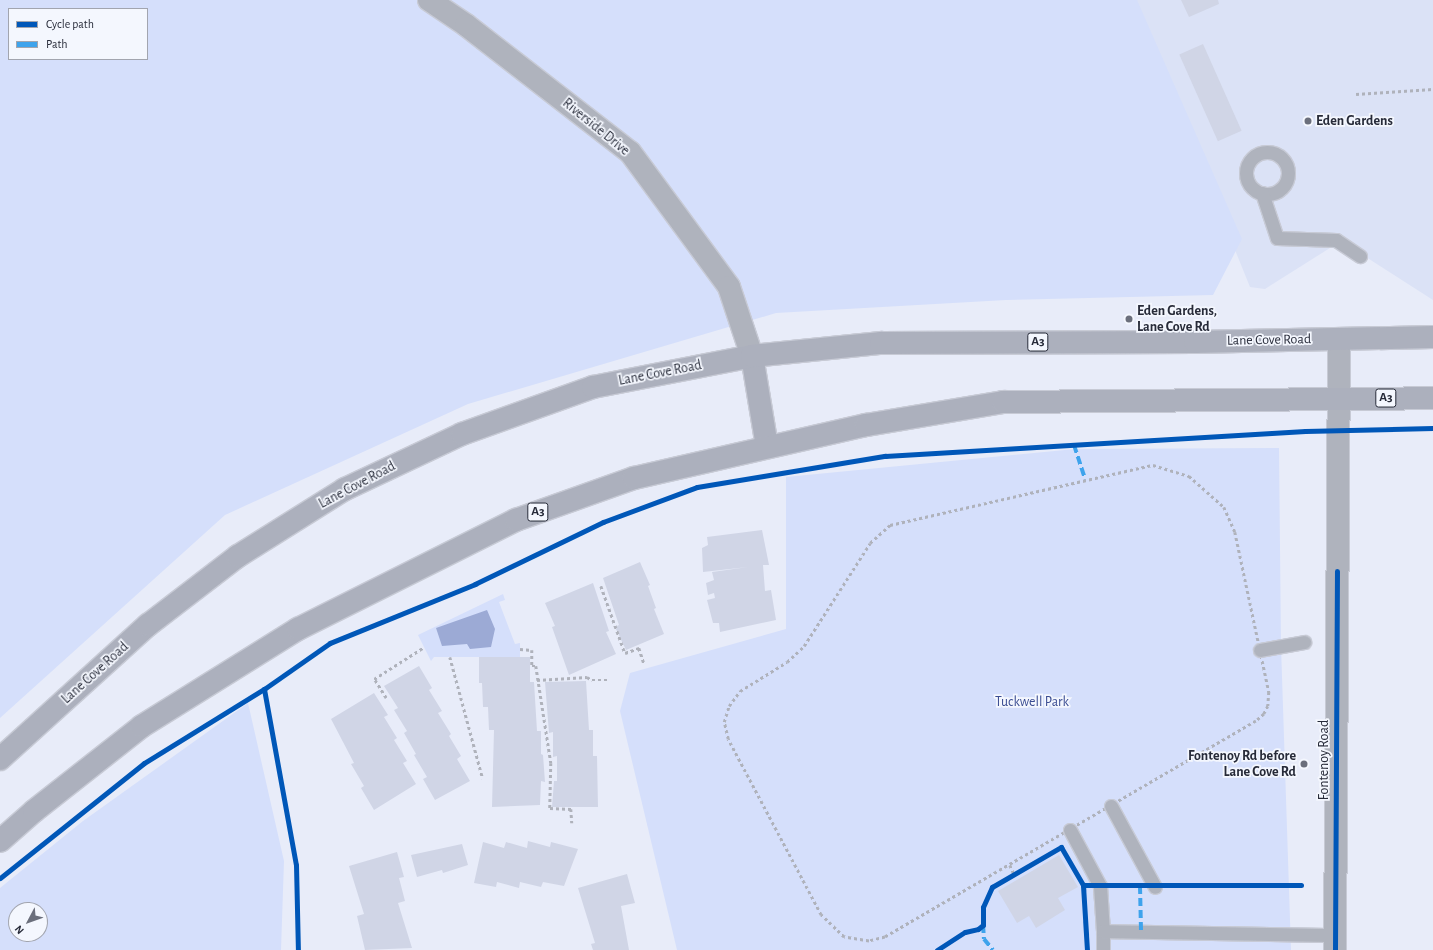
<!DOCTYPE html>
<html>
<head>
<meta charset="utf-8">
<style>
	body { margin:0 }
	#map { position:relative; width:1433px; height:950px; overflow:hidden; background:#e8ecf9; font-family:"Alegreya Sans",sans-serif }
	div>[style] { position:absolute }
	.built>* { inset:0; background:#dbe2f6 }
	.green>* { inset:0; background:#d5dffb }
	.water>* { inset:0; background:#9caad5 }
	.building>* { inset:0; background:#d0d5e6; transform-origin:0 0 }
	.path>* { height:2.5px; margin-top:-1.25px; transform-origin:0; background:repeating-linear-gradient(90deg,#afb2bb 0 3px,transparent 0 6px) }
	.roads { filter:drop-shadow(1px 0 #c7cad5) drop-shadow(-1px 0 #c7cad5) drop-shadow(0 1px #c7cad5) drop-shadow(0 -1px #c7cad5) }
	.lane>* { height:13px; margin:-6.5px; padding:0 6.5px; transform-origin:6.5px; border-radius:6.5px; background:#afb3bd }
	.lane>.ring { margin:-6.5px; padding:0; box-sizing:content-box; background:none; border:13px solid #afb3bd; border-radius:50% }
	.street>* { height:22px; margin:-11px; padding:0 11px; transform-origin:11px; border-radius:11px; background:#afb3bd }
	.highway>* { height:22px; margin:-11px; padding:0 11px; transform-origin:11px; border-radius:11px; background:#acb0bd }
	.quiet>* { height:4px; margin-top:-2px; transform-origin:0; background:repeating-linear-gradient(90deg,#3ea3ec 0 8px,transparent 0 12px) }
	.cycleway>* { height:5px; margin:-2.5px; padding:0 2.5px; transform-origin:2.5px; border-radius:2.5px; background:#0057b8 }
	.dots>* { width:11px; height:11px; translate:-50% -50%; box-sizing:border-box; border:2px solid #f4f7fe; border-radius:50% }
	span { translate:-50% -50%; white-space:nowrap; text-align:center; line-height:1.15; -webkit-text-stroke:3.5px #f4f7fe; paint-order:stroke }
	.shield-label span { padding:1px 3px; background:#f4f7fe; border:1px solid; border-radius:3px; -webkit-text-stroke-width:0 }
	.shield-label { font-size:13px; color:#272b39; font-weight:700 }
	.poi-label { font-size:14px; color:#272b39; font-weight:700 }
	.left { translate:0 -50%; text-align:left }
	.right { translate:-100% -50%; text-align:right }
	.street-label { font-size:14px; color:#272b39 }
	.park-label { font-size:14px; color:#3a4c92 }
	.legend { position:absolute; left:8px; top:8px; width:140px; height:52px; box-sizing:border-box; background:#f4f7fe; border:1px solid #a2a5af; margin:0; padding:5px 7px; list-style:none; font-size:12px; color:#272b39 }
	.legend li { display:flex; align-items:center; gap:8px; height:20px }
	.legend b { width:20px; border:1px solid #a2a5af }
	.north { position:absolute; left:8px; top:902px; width:40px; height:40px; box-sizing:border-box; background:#f4f7fe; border:1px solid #a2a5af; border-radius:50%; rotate:229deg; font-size:11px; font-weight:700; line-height:16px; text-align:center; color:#272b39 }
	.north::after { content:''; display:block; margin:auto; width:14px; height:18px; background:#6b6f7c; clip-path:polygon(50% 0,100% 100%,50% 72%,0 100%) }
</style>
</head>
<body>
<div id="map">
	<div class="built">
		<div style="clip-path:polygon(1134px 0,1433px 0,1433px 300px,1341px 241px,1265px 289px,1250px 287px)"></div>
	</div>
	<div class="green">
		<div style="clip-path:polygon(evenodd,0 0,1137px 0,1242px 239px,1213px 295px,1006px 300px,776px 313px,468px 404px,225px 515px,0 718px,0 0,9px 9px,147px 9px,147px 59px,9px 59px,9px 9px)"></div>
		<div style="clip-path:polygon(1279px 448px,1281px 646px,1291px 950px,677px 950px,620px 711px,630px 673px,786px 629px,786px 477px,1075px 449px)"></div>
		<div style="clip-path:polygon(503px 594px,505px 600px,499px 602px,515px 644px,520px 643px,520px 657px,434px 657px,431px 661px,418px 635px)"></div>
		<div style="clip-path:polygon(evenodd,248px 703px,284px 861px,281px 950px,0 950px,0 888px,83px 821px,248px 703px,16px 910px,40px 910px,40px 934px,16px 934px,16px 910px)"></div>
	</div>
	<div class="water">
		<div style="clip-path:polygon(487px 610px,495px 629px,491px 647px,470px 649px,467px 644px,442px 646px,436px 628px)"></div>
	</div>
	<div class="building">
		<div style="clip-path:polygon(1181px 0,1218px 0,1219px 4px,1189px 17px)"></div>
		<div style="left:1203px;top:44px;width:95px;height:26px;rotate:66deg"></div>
		<div style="clip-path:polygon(762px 530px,769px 565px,763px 565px,765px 591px,771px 590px,776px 620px,720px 632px,719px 623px,713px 623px,707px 600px,715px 598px,714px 593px,708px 595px,706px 583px,714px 580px,712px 572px,748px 567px,703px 572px,702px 548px,708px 545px,707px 537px)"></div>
		<div style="clip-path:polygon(640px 562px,650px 585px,648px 586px,656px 608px,654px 609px,664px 634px,626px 650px,615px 627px,619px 625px,603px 578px)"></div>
		<div style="clip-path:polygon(593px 583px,609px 631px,606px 632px,616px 654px,569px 675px,552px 627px,555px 626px,545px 603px)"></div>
		<div style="clip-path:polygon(479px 657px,530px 657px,530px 682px,534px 682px,537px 731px,541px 731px,541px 754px,543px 755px,545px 782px,541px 781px,540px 805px,492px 807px,494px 730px,489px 730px,488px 707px,483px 707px,482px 683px,479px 683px)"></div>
		<div style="clip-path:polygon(419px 666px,432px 688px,429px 690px,442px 711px,438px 713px,451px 734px,449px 736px,461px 756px,457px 759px,470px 781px,435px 800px,423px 779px,427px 777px,414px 755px,416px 754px,404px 733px,407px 731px,394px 710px,398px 708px,384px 686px)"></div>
		<div style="clip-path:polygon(586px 681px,589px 730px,593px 730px,593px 756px,597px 756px,598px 807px,552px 807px,554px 781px,557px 781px,557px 756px,553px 757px,553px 732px,549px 733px,545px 682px)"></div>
		<div style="clip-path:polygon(374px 693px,388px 715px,384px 717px,397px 738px,394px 740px,407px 761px,403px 763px,416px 784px,374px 810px,361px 788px,364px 786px,351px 764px,354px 763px,331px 719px)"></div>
		<div style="clip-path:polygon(528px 841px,550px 847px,551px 842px,578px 849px,564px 886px,543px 882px,541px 887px,520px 882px,519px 888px,497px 882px,496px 887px,474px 883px,483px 842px,504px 848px,506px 842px,527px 848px)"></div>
		<div style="clip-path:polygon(462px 844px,468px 865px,443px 873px,442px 870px,417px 877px,411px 855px)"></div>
		<div style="clip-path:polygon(397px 852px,404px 877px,399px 878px,405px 901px,398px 903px,412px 948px,365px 950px,357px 916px,364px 914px,349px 866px)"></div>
		<div style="clip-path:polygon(1059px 855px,1078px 887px,1058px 898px,1065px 910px,1036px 928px,1029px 916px,1017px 923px,998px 891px)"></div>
		<div style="clip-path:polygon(627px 874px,635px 903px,621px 906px,629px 950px,593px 950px,591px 944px,595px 943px,578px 888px)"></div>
	</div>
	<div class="path">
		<div style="left:1356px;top:94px;width:77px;rotate:-3.7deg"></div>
		<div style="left:1153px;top:465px;width:38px;rotate:17deg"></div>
		<div style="left:1189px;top:476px;width:47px;rotate:41.5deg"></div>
		<div style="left:1224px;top:507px;width:27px;rotate:66deg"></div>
		<div style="left:1235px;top:532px;width:164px;rotate:78deg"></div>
		<div style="left:1269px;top:692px;width:14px;rotate:94deg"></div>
		<div style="left:1268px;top:706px;width:9px;rotate:117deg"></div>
		<div style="left:1264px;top:714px;width:11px;rotate:139deg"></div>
		<div style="left:1256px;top:721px;width:429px;rotate:149.8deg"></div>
		<div style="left:885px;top:937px;width:16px;rotate:166deg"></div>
		<div style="left:869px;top:941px;width:25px;rotate:-171deg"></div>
		<div style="left:844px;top:937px;width:32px;rotate:-136deg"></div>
		<div style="left:821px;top:915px;width:199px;rotate:-117.9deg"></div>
		<div style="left:728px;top:739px;width:17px;rotate:-103deg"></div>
		<div style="left:724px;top:722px;width:17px;rotate:-73deg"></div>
		<div style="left:729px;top:706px;width:19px;rotate:-54deg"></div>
		<div style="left:740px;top:691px;width:55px;rotate:-31.7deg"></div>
		<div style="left:787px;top:662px;width:23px;rotate:-43deg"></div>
		<div style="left:804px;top:646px;width:122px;rotate:-57.3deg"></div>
		<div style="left:870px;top:543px;width:27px;rotate:-42deg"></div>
		<div style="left:890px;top:525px;width:270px;rotate:-12.9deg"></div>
		<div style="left:601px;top:586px;width:71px;rotate:70.3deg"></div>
		<div style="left:625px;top:653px;width:15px;rotate:-20deg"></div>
		<div style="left:639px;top:648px;width:16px;rotate:72deg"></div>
		<div style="left:520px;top:649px;width:12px;rotate:5deg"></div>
		<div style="left:532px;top:650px;width:16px;rotate:90deg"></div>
		<div style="left:532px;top:666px;width:4px"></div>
		<div style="left:536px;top:666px;width:98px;rotate:81.2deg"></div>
		<div style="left:551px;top:763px;width:45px;rotate:91.3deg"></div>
		<div style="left:550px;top:808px;width:21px;rotate:3deg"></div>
		<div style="left:571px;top:809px;width:14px;rotate:86deg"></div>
		<div style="left:450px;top:657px;width:126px;rotate:74.9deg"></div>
		<div style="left:537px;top:680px;width:50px;rotate:-3.4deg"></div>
		<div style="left:587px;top:677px;width:6px;rotate:31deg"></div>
		<div style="left:592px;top:680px;width:18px"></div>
		<div style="left:386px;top:698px;width:22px;rotate:-122deg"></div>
		<div style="left:374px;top:679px;width:59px;rotate:-32.6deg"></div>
		<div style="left:1010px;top:865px;width:10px;rotate:66deg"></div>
	</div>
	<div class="roads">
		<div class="lane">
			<div class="ring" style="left:1246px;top:152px;width:29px;height:29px"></div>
			<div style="left:1262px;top:193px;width:47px;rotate:71.6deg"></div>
			<div style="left:1277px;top:238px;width:59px;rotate:1.9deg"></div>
			<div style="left:1336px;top:240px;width:29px;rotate:34deg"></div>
			<div style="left:1260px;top:650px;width:45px;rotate:-10.3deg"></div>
			<div style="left:1111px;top:806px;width:92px;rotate:61.5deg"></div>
			<div style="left:1070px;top:830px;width:64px;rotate:61.8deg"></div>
			<div style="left:1100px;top:886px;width:45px;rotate:86.2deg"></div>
			<div style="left:1103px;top:950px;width:19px;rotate:-90deg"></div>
			<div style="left:1103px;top:931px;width:232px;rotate:1deg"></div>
		</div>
		<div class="street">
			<div style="left:429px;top:0;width:45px;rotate:34deg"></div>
			<div style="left:466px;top:25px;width:207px;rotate:37.8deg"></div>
			<div style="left:630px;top:152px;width:167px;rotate:53.7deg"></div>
			<div style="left:729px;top:287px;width:73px;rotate:71.6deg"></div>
			<div style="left:1335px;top:950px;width:611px;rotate:-89.62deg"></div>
		</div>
		<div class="highway">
			<div style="left:752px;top:356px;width:92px;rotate:80.6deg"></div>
			<div style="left:0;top:759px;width:200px;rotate:-42.2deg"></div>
			<div style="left:148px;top:625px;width:113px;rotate:-37.5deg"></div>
			<div style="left:238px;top:556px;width:126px;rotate:-32.1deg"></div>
			<div style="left:345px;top:489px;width:129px;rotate:-25.2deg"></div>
			<div style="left:462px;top:434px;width:139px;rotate:-19.7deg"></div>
			<div style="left:593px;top:387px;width:162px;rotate:-11deg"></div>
			<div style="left:752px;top:356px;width:130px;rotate:-5.8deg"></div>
			<div style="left:881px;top:343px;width:314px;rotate:-0.2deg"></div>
			<div style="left:1195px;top:342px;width:238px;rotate:-1.2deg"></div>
			<div style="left:0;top:841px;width:45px;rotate:-41.4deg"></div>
			<div style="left:34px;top:811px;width:137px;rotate:-38.2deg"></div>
			<div style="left:142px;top:726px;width:184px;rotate:-31.9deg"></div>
			<div style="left:298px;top:629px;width:244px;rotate:-26.6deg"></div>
			<div style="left:516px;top:520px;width:125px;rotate:-19.6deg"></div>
			<div style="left:634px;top:478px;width:238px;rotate:-12.9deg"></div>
			<div style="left:866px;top:425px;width:139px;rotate:-9.5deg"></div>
			<div style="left:1003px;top:402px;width:430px;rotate:-0.5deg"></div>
		</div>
	</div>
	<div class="quiet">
		<div style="left:1074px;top:445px;width:36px;rotate:72deg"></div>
		<div style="left:1140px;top:886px;width:44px;rotate:88.7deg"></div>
		<div style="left:983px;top:925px;width:14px;rotate:86deg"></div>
		<div style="left:984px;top:939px;width:14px;rotate:51deg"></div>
	</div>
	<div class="cycleway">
		<div style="left:264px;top:689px;width:179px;rotate:79.7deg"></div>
		<div style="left:296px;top:865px;width:85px;rotate:88.7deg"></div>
		<div style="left:0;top:878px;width:184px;rotate:-38.6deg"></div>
		<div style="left:144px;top:763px;width:141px;rotate:-31.7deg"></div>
		<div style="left:264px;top:689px;width:80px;rotate:-34.9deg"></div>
		<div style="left:330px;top:643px;width:157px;rotate:-22.1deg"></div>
		<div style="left:475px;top:584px;width:142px;rotate:-25.8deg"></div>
		<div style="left:603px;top:522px;width:100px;rotate:-20.4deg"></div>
		<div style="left:697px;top:487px;width:191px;rotate:-9.4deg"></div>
		<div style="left:885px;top:456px;width:421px;rotate:-3.4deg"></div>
		<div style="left:1305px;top:431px;width:128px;rotate:-1.3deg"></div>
		<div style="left:1083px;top:885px;width:218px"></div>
		<div style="left:937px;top:950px;width:33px;rotate:-33deg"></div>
		<div style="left:965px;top:932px;width:13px;rotate:-13deg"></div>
		<div style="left:978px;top:929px;width:6px;rotate:-39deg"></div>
		<div style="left:983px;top:925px;width:18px;rotate:-90deg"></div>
		<div style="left:983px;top:907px;width:22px;rotate:-66deg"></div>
		<div style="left:992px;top:887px;width:80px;rotate:-30.1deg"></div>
		<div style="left:1061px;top:847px;width:44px;rotate:59.9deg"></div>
		<div style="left:1083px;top:885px;width:65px;rotate:86.5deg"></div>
		<div style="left:1335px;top:950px;width:379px;rotate:-89.7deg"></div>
	</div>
	<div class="dots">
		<div style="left:1308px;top:121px;background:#6b6f7c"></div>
		<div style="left:1129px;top:319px;background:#6b6f7c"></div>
		<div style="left:1304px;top:764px;background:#6b6f7c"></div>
	</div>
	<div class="shield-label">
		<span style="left:1038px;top:342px">A3</span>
		<span style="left:1386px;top:398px">A3</span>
		<span style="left:538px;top:512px">A3</span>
	</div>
	<div class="poi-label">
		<span class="left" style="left:1316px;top:121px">Eden Gardens</span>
		<span class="left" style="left:1137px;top:319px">Eden Gardens,<br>Lane Cove Rd</span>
		<span class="right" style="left:1296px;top:764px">Fontenoy Rd before<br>Lane Cove Rd</span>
	</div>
	<div class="street-label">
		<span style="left:596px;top:127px;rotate:39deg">Riverside Drive</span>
		<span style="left:1269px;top:340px;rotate:-1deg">Lane Cove Road</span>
		<span style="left:660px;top:373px;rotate:-11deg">Lane Cove Road</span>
		<span style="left:357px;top:485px;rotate:-28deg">Lane Cove Road</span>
		<span style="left:95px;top:673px;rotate:-42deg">Lane Cove Road</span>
		<span style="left:1324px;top:760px;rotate:-90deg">Fontenoy Road</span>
	</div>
	<div class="park-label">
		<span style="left:1032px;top:702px">Tuckwell Park</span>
	</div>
	<ul class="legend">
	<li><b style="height:5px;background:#0057b8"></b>Cycle path</li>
	<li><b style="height:5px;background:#3ea3ec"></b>Path</li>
	</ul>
	<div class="north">N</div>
</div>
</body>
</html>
